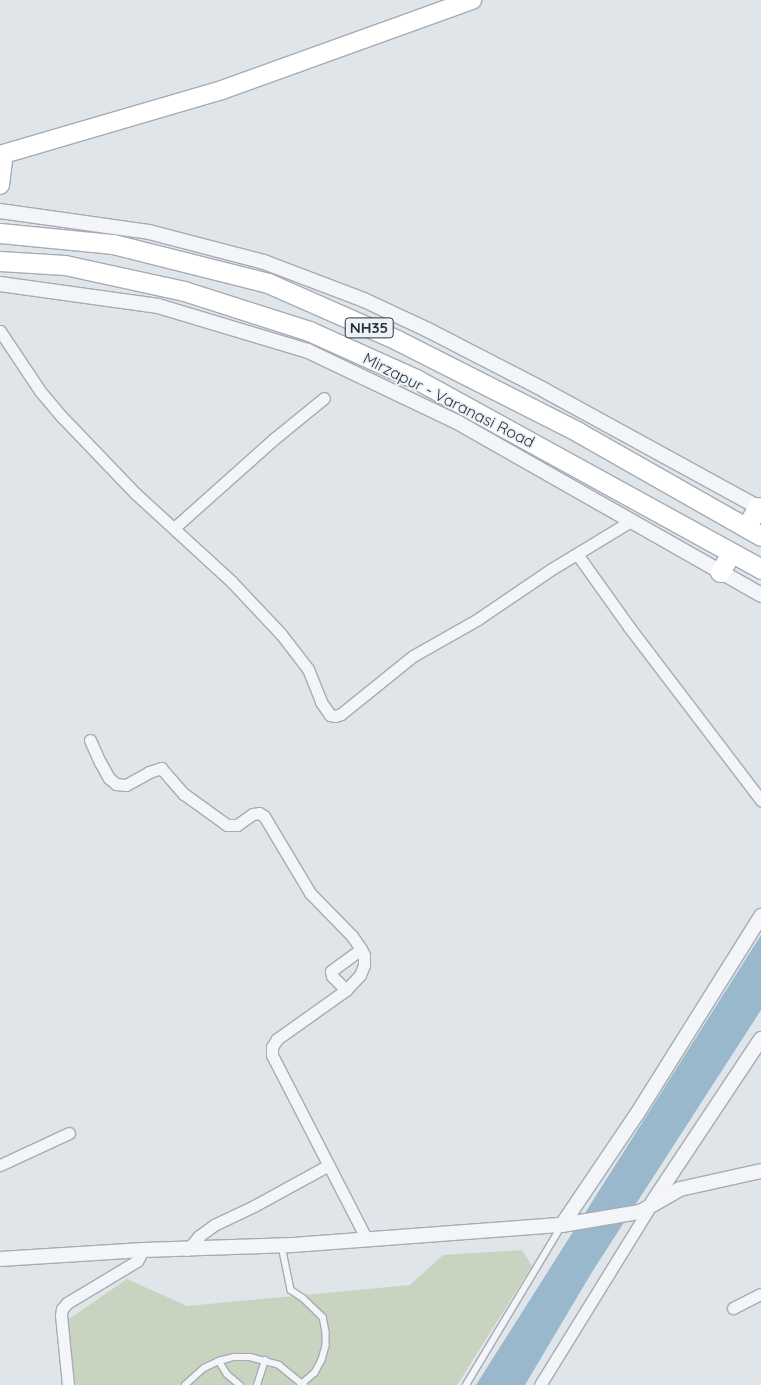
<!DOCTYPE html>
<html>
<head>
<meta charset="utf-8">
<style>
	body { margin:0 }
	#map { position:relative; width:761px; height:1385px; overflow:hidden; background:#e0e5ea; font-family:Quicksand,sans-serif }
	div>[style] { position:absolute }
	.green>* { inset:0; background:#c8d4c0 }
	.water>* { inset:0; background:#99b8cc }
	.roads { filter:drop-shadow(1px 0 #a5acb4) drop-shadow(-1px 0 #a5acb4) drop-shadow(0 1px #a5acb4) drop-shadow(0 -1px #a5acb4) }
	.service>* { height:5.5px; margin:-2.75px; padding:0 2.75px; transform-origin:2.75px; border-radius:2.75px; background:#f3f5f8 }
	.minor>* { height:11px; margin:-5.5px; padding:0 5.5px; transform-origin:5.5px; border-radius:5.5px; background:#f3f5f8 }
	.tertiary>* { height:14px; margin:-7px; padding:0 7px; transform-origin:7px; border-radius:7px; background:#f3f5f8 }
	.primary>* { height:18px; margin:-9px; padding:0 9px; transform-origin:9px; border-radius:9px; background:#fff }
	.trunk>* { height:19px; margin:-9.5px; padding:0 9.5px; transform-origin:9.5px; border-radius:9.5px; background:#fff }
	span { translate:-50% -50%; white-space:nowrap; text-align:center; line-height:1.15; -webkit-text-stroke:4px #eff3f7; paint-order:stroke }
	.shield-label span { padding:1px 4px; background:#eff3f7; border:1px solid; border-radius:4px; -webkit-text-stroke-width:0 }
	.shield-label { font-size:15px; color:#273442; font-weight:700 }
	.street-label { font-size:16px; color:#273442 }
</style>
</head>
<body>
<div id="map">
	<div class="green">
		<div style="clip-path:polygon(522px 1250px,532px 1266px,457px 1385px,73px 1385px,66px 1321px,127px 1279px,187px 1306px,410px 1285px,443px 1255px)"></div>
	</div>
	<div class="water">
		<div style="clip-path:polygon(761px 935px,761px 1010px,592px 1272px,525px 1385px,476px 1385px)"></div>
	</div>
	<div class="roads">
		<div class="service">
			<div style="left:282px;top:1246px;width:45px;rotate:78.4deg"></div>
			<div style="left:291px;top:1290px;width:14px;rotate:34deg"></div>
			<div style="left:303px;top:1298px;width:28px;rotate:44deg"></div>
			<div style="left:323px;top:1317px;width:15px;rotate:79deg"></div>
			<div style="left:326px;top:1332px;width:14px;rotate:90deg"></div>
			<div style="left:326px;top:1346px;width:15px;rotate:106deg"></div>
			<div style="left:322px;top:1360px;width:15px;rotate:118deg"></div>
			<div style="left:315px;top:1373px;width:18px;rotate:139deg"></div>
			<div style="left:219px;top:1361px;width:15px;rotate:58deg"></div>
			<div style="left:227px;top:1374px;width:17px;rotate:40deg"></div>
			<div style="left:185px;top:1385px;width:25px;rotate:-42deg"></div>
			<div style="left:204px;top:1368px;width:17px;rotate:-25deg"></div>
			<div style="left:219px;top:1361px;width:16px;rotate:-15deg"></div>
			<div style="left:234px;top:1357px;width:16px"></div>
			<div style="left:250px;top:1357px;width:30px;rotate:15deg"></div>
			<div style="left:279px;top:1365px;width:32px;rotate:39deg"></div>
			<div style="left:257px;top:1385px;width:26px;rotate:-72deg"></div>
			<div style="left:466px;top:1385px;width:184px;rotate:-59deg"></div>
		</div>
		<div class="minor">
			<div style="left:0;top:331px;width:72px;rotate:56.3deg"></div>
			<div style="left:40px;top:391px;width:35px;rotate:50deg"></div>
			<div style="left:63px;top:418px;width:105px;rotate:46.2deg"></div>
			<div style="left:136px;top:494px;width:129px;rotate:42.5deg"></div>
			<div style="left:231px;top:581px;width:73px;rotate:46.7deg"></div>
			<div style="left:281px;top:634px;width:44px;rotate:52.4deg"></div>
			<div style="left:308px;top:669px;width:35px;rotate:68deg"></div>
			<div style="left:321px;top:702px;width:16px;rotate:55deg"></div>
			<div style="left:330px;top:715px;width:5px;rotate:11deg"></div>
			<div style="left:335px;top:716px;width:6px;rotate:-18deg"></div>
			<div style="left:341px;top:714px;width:92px;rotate:-38.9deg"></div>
			<div style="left:413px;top:656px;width:75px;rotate:-29.6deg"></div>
			<div style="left:478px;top:619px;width:87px;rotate:-34.2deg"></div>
			<div style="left:550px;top:570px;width:95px;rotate:-31.2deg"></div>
			<div style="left:174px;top:528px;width:135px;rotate:-41.7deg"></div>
			<div style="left:275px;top:438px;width:63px;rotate:-39.2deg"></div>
			<div style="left:577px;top:554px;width:90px;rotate:54.5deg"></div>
			<div style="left:629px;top:627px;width:218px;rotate:52.7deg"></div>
			<div style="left:90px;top:740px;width:24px;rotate:66deg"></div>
			<div style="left:100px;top:762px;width:18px;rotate:61deg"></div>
			<div style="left:109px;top:778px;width:9px;rotate:41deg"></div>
			<div style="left:116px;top:784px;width:10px;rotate:6deg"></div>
			<div style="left:126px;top:785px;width:26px;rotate:-29deg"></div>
			<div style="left:149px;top:772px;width:13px;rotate:-18deg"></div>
			<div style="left:161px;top:768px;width:35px;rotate:49deg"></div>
			<div style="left:184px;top:794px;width:53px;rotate:35.8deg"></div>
			<div style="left:227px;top:825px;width:10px"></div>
			<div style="left:237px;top:825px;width:19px;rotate:-35deg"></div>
			<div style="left:253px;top:814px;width:6px;rotate:-9deg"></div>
			<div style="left:259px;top:813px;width:6px;rotate:31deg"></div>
			<div style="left:264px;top:816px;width:90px;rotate:59.1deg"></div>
			<div style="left:310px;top:893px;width:60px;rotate:45.7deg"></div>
			<div style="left:352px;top:936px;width:16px;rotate:55deg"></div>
			<div style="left:361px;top:949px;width:7px;rotate:63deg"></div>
			<div style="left:364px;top:955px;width:10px;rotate:90deg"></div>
			<div style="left:364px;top:965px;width:11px;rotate:112deg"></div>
			<div style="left:360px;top:975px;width:21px;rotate:133deg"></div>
			<div style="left:346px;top:990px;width:85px;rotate:144.6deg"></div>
			<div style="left:277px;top:1039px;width:9px;rotate:122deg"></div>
			<div style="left:272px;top:1047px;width:8px;rotate:90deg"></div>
			<div style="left:272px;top:1055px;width:208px;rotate:62.8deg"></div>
			<div style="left:346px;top:990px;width:20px;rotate:-135deg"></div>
			<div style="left:332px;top:976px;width:5px;rotate:-101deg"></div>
			<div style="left:331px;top:971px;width:37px;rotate:-36deg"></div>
			<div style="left:0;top:1165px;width:76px;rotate:-24.9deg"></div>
			<div style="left:187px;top:1250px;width:18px;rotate:-49deg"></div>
			<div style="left:199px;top:1236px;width:19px;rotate:-36deg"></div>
			<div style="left:214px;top:1225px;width:44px;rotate:-25.4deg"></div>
			<div style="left:254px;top:1206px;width:85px;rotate:-28.7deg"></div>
			<div style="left:733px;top:1308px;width:31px;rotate:-27deg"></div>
			<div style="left:68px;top:1385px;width:70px;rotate:-95.7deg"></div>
			<div style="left:61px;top:1315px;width:6px;rotate:-81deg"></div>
			<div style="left:62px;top:1309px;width:8px;rotate:-50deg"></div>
			<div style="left:67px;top:1303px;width:82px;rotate:-31deg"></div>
			<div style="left:137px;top:1261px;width:13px;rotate:-61deg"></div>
			<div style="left:540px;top:1385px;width:209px;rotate:-58.3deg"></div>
		</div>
		<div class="tertiary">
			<div style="left:0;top:211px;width:150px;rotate:8deg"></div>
			<div style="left:149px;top:232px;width:119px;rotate:14.6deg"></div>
			<div style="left:264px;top:262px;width:107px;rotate:20.8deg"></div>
			<div style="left:364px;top:300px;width:71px;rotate:25.1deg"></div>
			<div style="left:428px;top:330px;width:131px;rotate:27.3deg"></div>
			<div style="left:544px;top:390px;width:247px;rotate:28.7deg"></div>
			<div style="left:0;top:284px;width:160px;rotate:7.9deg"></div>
			<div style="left:158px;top:306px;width:157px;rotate:16.7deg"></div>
			<div style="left:308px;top:351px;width:165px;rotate:25.5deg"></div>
			<div style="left:457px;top:422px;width:350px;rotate:29.6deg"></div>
			<div style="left:652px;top:1203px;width:197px;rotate:-56.4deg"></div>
			<div style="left:562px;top:1225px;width:134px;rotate:-56deg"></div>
			<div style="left:637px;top:1114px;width:234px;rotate:-57.9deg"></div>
			<div style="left:0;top:1259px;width:143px;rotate:-3.6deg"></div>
			<div style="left:143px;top:1250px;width:150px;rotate:-1.9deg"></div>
			<div style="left:293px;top:1245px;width:270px;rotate:-4.3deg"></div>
			<div style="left:562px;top:1225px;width:79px;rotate:-9.5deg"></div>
			<div style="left:640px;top:1212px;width:46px;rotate:-29.9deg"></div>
			<div style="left:680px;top:1189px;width:83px;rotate:-12.5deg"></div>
		</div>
		<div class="primary">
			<div style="left:0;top:155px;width:231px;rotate:-16.3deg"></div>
			<div style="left:222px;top:90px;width:266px;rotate:-19.8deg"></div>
			<div style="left:0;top:185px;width:31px;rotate:-83deg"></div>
		</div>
		<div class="trunk">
			<div style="left:0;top:233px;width:114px;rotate:5.6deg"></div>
			<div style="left:113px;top:244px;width:160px;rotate:14.1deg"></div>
			<div style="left:268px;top:283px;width:141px;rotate:23.8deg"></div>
			<div style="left:397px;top:340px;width:203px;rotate:26.9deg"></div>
			<div style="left:578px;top:432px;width:210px;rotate:29.6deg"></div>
			<div style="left:0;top:261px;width:65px;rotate:3.5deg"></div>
			<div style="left:65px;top:265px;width:122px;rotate:12.3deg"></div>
			<div style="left:184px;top:291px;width:131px;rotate:17.7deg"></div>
			<div style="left:309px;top:331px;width:117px;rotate:24.2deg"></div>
			<div style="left:416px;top:379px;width:394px;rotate:28.8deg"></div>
			<div style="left:746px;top:527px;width:23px;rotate:-59deg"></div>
			<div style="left:720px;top:572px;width:22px;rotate:-60deg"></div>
		</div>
	</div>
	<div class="shield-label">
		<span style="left:369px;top:328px">NH35</span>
	</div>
	<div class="street-label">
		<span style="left:449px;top:400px;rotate:27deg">Mirzapur - Varanasi Road</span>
	</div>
</div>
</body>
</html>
